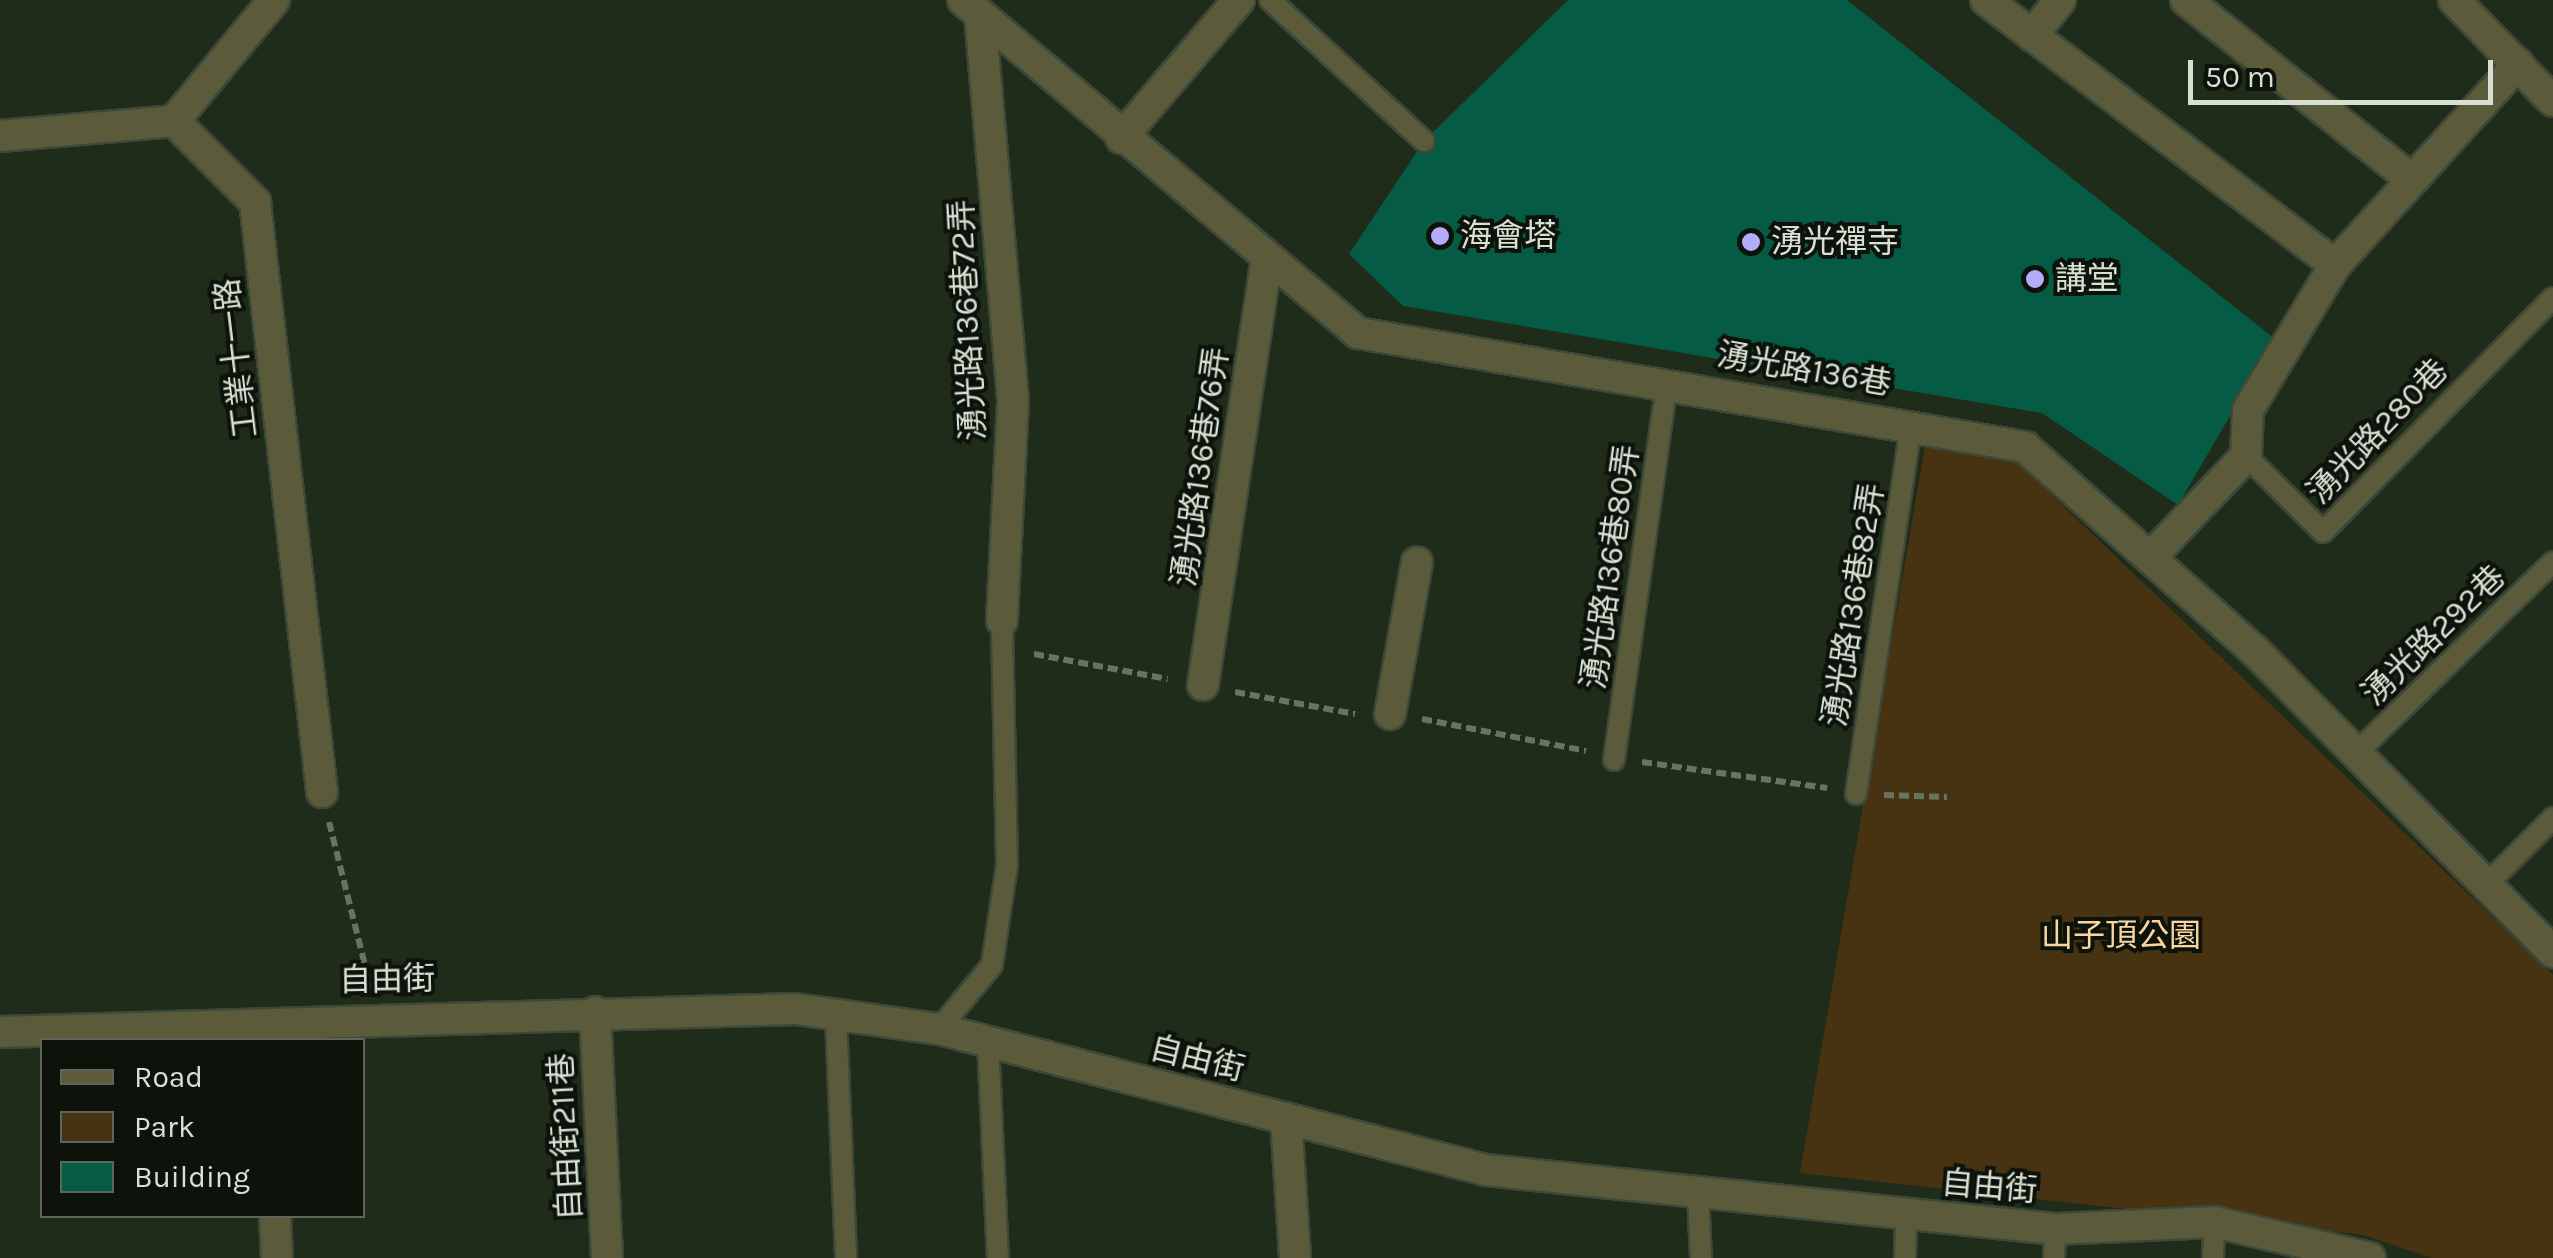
<!DOCTYPE html>
<html>
<head>
<meta charset="utf-8">
<style>
	body { margin:0 }
	#map { position:relative; width:2553px; height:1258px; overflow:hidden; background:#1f2c1a; font-family:Karla,"Noto Sans TC",sans-serif }
	div>[style] { position:absolute }
	.green>* { inset:0; background:#473312 }
	.building>* { inset:0; background:#055b43 }
	.path>* { height:6px; margin-top:-3px; transform-origin:0; background:repeating-linear-gradient(90deg,#687364 0 10px,transparent 0 15px) }
	.roads { filter:drop-shadow(2px 0 #3d4938) drop-shadow(-2px 0 #3d4938) drop-shadow(0 2px #3d4938) drop-shadow(0 -2px #3d4938) }
	.lane>* { height:20px; margin:-10px; padding:0 10px; transform-origin:10px; border-radius:10px; background:#5b5b3b }
	.street>* { height:30px; margin:-15px; padding:0 15px; transform-origin:15px; border-radius:15px; background:#5b5b3b }
	.dots>* { width:28px; height:28px; translate:-50% -50%; box-sizing:border-box; border:5px solid #0d130b; border-radius:50% }
	span { translate:-50% -50%; white-space:nowrap; text-align:center; line-height:1.15; -webkit-text-stroke:8px #0d130b; paint-order:stroke }
	.poi-label { font-size:32px; color:#d8e0d4 }
	.left { translate:0 -50%; text-align:left }
	.street-label { font-size:32px; color:#d8e0d4 }
	.park-label { font-size:32px; color:#fad59f }
	.legend { position:absolute; left:40px; top:1038px; width:325px; height:180px; box-sizing:border-box; background:#0d130b; border:2px solid #5e655b; margin:0; padding:12px 18px; list-style:none; font-size:30px; color:#d8e0d4 }
	.legend li { display:flex; align-items:center; gap:20px; height:50px }
	.legend b { width:50px; border:2px solid #5e655b }
	.scale { position:absolute; left:2188px; top:60px; width:305px; height:45px; box-sizing:border-box; border:5px solid #d8e0d4; border-top:0; padding-left:12px; font-size:30px; line-height:35px; white-space:nowrap; color:#d8e0d4; -webkit-text-stroke:8px #0d130b; paint-order:stroke }
</style>
</head>
<body>
<div id="map">
	<div class="green">
		<div style="clip-path:polygon(1925px 446px,2015px 460px,2553px 975px,2553px 1258px,2432px 1258px,2363px 1235px,1800px 1173px)"></div>
	</div>
	<div class="building">
		<div style="clip-path:polygon(1568px 0,1847px 0,2275px 339px,2178px 505px,2042px 413px,1403px 306px,1349px 254px,1424px 141px)"></div>
	</div>
	<div class="path">
		<div style="left:1034px;top:654px;width:136px;rotate:10.6deg"></div>
		<div style="left:1235px;top:692px;width:122px;rotate:10.4deg"></div>
		<div style="left:1422px;top:719px;width:167px;rotate:11deg"></div>
		<div style="left:1642px;top:762px;width:187px;rotate:8deg"></div>
		<div style="left:1884px;top:795px;width:63px;rotate:1.8deg"></div>
		<div style="left:329px;top:822px;width:172px;rotate:75.9deg"></div>
	</div>
	<div class="roads">
		<div class="lane">
			<div style="left:1270px;top:0;width:209px;rotate:42.5deg"></div>
			<div style="left:2246px;top:456px;width:108px;rotate:44.6deg"></div>
			<div style="left:2323px;top:532px;width:328px;rotate:-45.5deg"></div>
			<div style="left:2356px;top:753px;width:274px;rotate:-44.1deg"></div>
			<div style="left:1614px;top:760px;width:382px;rotate:-82deg"></div>
			<div style="left:1856px;top:794px;width:373px;rotate:-81.5deg"></div>
			<div style="left:2486px;top:885px;width:95px;rotate:-45deg"></div>
			<div style="left:836px;top:1018px;width:240px;rotate:87.6deg"></div>
			<div style="left:939px;top:1029px;width:83px;rotate:-50.4deg"></div>
			<div style="left:992px;top:965px;width:101px;rotate:-81.5deg"></div>
			<div style="left:1007px;top:865px;width:244px;rotate:-91.2deg"></div>
			<div style="left:988px;top:1041px;width:217px;rotate:87.4deg"></div>
			<div style="left:1698px;top:1194px;width:64px;rotate:87.3deg"></div>
			<div style="left:1905px;top:1258px;width:43px;rotate:-88.7deg"></div>
			<div style="left:2054px;top:1258px;width:29px;rotate:-88deg"></div>
			<div style="left:2213px;top:1258px;width:36px;rotate:-88deg"></div>
		</div>
		<div class="street">
			<div style="left:963px;top:0;width:517px;rotate:40.13deg"></div>
			<div style="left:1358px;top:333px;width:677px;rotate:9.7deg"></div>
			<div style="left:2025px;top:447px;width:307px;rotate:41.6deg"></div>
			<div style="left:2255px;top:651px;width:424px;rotate:45.3deg"></div>
			<div style="left:1986px;top:0;width:438px;rotate:37.2deg"></div>
			<div style="left:2186px;top:0;width:289px;rotate:38.5deg"></div>
			<div style="left:2454px;top:0;width:141px;rotate:45.6deg"></div>
			<div style="left:980px;top:15px;width:388px;rotate:85.1deg"></div>
			<div style="left:1013px;top:402px;width:219px;rotate:92.9deg"></div>
			<div style="left:2032px;top:36px;width:46px;rotate:-52.1deg"></div>
			<div style="left:174px;top:121px;width:157px;rotate:-50.4deg"></div>
			<div style="left:0;top:136px;width:175px;rotate:-4.9deg"></div>
			<div style="left:174px;top:121px;width:115px;rotate:45deg"></div>
			<div style="left:255px;top:202px;width:594px;rotate:83.52deg"></div>
			<div style="left:1121px;top:138px;width:182px;rotate:-49.5deg"></div>
			<div style="left:2150px;top:558px;width:140px;rotate:-46.7deg"></div>
			<div style="left:2246px;top:456px;width:46px;rotate:-87.5deg"></div>
			<div style="left:2248px;top:410px;width:169px;rotate:-59deg"></div>
			<div style="left:2335px;top:265px;width:272px;rotate:-47.7deg"></div>
			<div style="left:1203px;top:685px;width:432px;rotate:-81.5deg"></div>
			<div style="left:1390px;top:714px;width:154px;rotate:-79.9deg"></div>
			<div style="left:595px;top:1012px;width:246px;rotate:87.2deg"></div>
			<div style="left:0;top:1032px;width:796px;rotate:-1.66deg"></div>
			<div style="left:796px;top:1009px;width:144px;rotate:8deg"></div>
			<div style="left:939px;top:1029px;width:565px;rotate:14.45deg"></div>
			<div style="left:1486px;top:1170px;width:572px;rotate:5.92deg"></div>
			<div style="left:2055px;top:1229px;width:159px;rotate:-2.5deg"></div>
			<div style="left:2214px;top:1222px;width:160px;rotate:13deg"></div>
			<div style="left:1286px;top:1118px;width:140px;rotate:86.3deg"></div>
			<div style="left:275px;top:1216px;width:42px;rotate:87.3deg"></div>
		</div>
	</div>
	<div class="dots">
		<div style="left:1440px;top:236px;background:#b3adf9"></div>
		<div style="left:1751px;top:242px;background:#b3adf9"></div>
		<div style="left:2035px;top:279px;background:#b3adf9"></div>
	</div>
	<div class="poi-label">
		<span class="left" style="left:1460px;top:236px">海會塔</span>
		<span class="left" style="left:1771px;top:242px">湧光禪寺</span>
		<span class="left" style="left:2055px;top:279px">講堂</span>
	</div>
	<div class="street-label">
		<span style="left:968px;top:320px;rotate:-93deg">湧光路136巷72弄</span>
		<span style="left:237px;top:358px;rotate:-97deg">工業十一路</span>
		<span style="left:1804px;top:370px;rotate:10deg">湧光路136巷</span>
		<span style="left:2378px;top:432px;rotate:-46deg">湧光路280巷</span>
		<span style="left:1201px;top:467px;rotate:-82deg">湧光路136巷76弄</span>
		<span style="left:1611px;top:567px;rotate:-82deg">湧光路136巷80弄</span>
		<span style="left:1854px;top:605px;rotate:-81deg">湧光路136巷82弄</span>
		<span style="left:2434px;top:636px;rotate:-44deg">湧光路292巷</span>
		<span style="left:387px;top:980px;rotate:-1deg">自由街</span>
		<span style="left:1197px;top:1059px;rotate:14deg">自由街</span>
		<span style="left:566px;top:1137px;rotate:-93deg">自由街211巷</span>
		<span style="left:1989px;top:1187px;rotate:5deg">自由街</span>
	</div>
	<div class="park-label">
		<span style="left:2121px;top:936px">山子頂公園</span>
	</div>
	<ul class="legend">
	<li><b style="height:12px;background:#5b5b3b"></b>Road</li>
	<li><b style="height:28px;background:#473312"></b>Park</li>
	<li><b style="height:28px;background:#055b43"></b>Building</li>
	</ul>
	<div class="scale">50 m</div>
</div>
</body>
</html>
